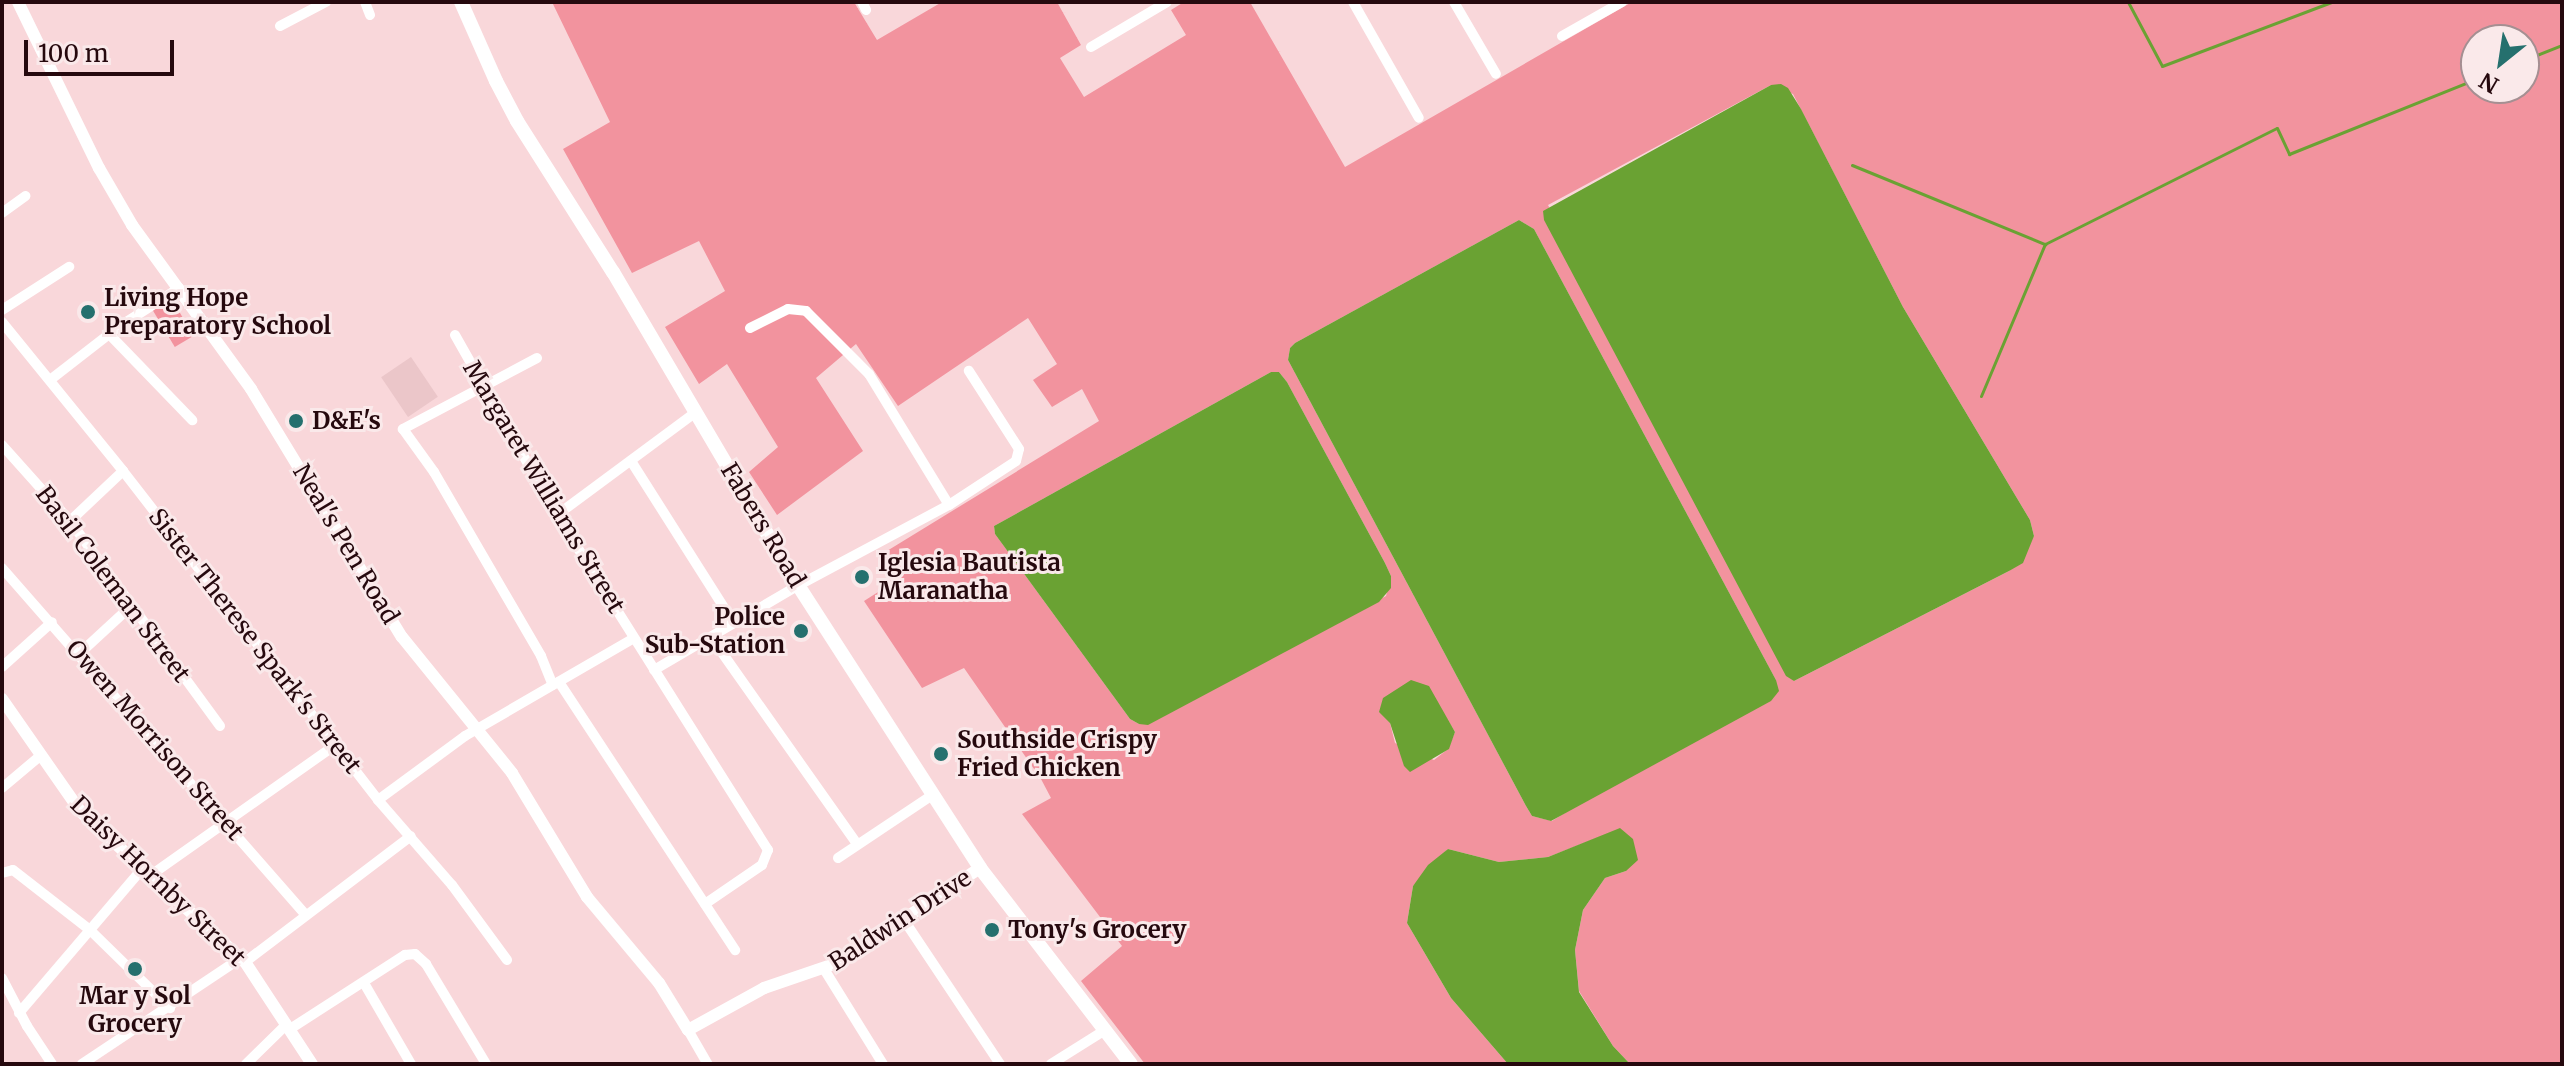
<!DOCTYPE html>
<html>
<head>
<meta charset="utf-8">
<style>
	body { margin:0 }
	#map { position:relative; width:2564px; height:1066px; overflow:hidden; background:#f9d7da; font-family:Merriweather,serif }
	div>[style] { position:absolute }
	.built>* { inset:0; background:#ebc6c9; transform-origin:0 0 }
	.green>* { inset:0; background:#f2939e; transform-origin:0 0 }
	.water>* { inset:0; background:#6aa233 }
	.stream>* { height:3px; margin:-1.5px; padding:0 1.5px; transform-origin:1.5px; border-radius:1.5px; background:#6aa233 }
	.minor>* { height:10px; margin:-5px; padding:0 5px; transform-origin:5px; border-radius:5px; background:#fff }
	.tertiary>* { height:12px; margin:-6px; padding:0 6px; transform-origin:6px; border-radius:6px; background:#fff }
	.secondary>* { height:14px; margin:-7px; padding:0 7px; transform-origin:7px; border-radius:7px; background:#fff }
	.dots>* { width:22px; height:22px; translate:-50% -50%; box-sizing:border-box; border:4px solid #fae9ea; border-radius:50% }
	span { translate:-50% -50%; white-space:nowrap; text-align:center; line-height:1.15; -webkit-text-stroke:6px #fae9ea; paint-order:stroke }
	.poi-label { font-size:24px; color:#26090e; font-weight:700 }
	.left { translate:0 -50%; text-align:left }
	.right { translate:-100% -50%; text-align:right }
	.street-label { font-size:24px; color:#26090e }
	.frame { position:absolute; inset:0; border:4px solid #26090e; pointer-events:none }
	.north { position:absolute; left:2460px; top:24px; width:80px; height:80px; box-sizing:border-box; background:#fae9ea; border:2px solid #a58f92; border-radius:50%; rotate:210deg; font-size:22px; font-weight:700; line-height:32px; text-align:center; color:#26090e }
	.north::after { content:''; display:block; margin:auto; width:28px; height:36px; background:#25706e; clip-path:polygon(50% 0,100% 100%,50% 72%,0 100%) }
	.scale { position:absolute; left:24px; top:40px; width:150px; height:36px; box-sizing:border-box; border:4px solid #26090e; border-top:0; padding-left:10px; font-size:24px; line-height:28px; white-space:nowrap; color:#26090e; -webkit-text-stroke:6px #fae9ea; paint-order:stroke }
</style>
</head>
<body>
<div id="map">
	<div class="built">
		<div style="left:411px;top:357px;width:48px;height:36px;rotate:56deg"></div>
	</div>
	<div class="green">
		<div style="clip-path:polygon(evenodd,552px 2px,854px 2px,877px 40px,942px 2px,1057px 2px,1081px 45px,1060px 58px,1084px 97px,1186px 35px,1171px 10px,1184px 2px,1250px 2px,1345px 167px,1632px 2px,2562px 2px,2562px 1064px,1630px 1064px,1613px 1046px,1579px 991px,1575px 950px,1583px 910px,1605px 878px,1626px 871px,1620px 829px,1548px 857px,1499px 862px,1448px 849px,1413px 886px,1407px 923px,1451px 998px,1508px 1064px,1145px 1064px,1081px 981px,1122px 946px,1022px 814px,1051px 798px,1041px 779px,964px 668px,922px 688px,864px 601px,897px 580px,882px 554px,1099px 421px,1082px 389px,1052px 407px,1033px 380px,1057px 364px,1028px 318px,898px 406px,856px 344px,816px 378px,863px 451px,777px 515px,749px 472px,778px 447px,727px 364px,699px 384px,665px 327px,725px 291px,699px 241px,632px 273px,563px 149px,610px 122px,552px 2px,2476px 40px,2524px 40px,2524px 88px,2476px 88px,2476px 40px,552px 2px,1771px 85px,1793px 94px,1903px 307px,2030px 520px,2034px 536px,2009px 571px,1794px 681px,1548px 205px,1771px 85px,552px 2px,1519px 220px,1534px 229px,1776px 680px,1552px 821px,1532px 816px,1526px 806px,1288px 360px,1290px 348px,1295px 343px,1519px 220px,552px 2px,1271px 372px,1279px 372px,1287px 382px,1385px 563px,1391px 576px,1386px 596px,1148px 724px,1139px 724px,1130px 719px,995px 534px,994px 526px,1271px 372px,552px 2px,1444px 714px,1455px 732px,1448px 749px,1434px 760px,1395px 743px,1390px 723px,1444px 714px)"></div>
		<div style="left:171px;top:298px;width:44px;height:22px;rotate:59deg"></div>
	</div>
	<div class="water">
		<div style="clip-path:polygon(1781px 84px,1788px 88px,1801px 109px,1903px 307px,2030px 520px,2034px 536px,2023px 563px,2009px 571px,1794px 681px,1786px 676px,1544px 220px,1543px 211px,1771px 85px)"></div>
		<div style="clip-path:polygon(1519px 220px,1534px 229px,1776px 680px,1779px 691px,1771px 701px,1551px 821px,1532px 816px,1526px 806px,1288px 360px,1290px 348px,1295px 343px)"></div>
		<div style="clip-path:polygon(1271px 372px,1279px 372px,1287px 382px,1385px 563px,1391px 576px,1391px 588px,1379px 602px,1148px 725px,1139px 724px,1130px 719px,995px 534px,994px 526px)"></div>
		<div style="clip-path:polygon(1411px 680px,1429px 686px,1455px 732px,1449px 749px,1410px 772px,1404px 766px,1390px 723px,1379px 712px,1383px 698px)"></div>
		<div style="clip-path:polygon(1620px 828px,1633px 839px,1638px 860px,1626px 871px,1605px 878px,1583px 910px,1575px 950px,1579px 992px,1613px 1046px,1630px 1064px,1508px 1064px,1451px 998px,1407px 923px,1413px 886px,1428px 865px,1448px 849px,1499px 862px,1548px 857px)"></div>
	</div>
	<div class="stream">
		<div style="left:2128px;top:2px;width:72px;rotate:62deg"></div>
		<div style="left:2162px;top:66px;width:181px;rotate:-20.7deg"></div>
		<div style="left:2524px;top:60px;width:41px;rotate:-21.5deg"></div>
		<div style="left:1852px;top:165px;width:209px;rotate:22.3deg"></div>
		<div style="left:1981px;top:396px;width:165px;rotate:-67.2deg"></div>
		<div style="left:2045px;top:244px;width:259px;rotate:-26.6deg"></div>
		<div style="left:2277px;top:128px;width:29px;rotate:65deg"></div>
		<div style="left:2289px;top:154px;width:201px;rotate:-21.9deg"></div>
	</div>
	<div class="minor">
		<div style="left:365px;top:2px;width:14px;rotate:69deg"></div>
		<div style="left:862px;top:2px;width:9px;rotate:63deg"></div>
		<div style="left:1353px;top:2px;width:133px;rotate:60.4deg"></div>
		<div style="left:1454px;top:2px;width:83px;rotate:59.7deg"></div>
		<div style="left:280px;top:26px;width:52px;rotate:-27.6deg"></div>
		<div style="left:1562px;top:36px;width:69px;rotate:-29.5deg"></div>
		<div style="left:1091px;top:47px;width:88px;rotate:-30.6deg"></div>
		<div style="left:2px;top:213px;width:29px;rotate:-36deg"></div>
		<div style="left:2px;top:310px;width:80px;rotate:-32.7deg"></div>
		<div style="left:2px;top:322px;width:192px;rotate:50.9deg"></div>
		<div style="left:123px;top:471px;width:416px;rotate:52.2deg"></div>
		<div style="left:378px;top:800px;width:113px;rotate:49deg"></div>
		<div style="left:452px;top:885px;width:93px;rotate:53.7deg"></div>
		<div style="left:750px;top:328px;width:42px;rotate:-26.6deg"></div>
		<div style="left:788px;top:309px;width:18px;rotate:6deg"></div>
		<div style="left:806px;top:311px;width:89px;rotate:45deg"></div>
		<div style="left:869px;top:374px;width:153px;rotate:58.6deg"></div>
		<div style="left:109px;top:334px;width:120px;rotate:46deg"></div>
		<div style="left:455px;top:335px;width:207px;rotate:60.5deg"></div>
		<div style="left:557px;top:515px;width:396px;rotate:57.8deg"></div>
		<div style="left:768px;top:850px;width:16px;rotate:112deg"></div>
		<div style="left:762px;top:865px;width:69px;rotate:145.6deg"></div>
		<div style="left:537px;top:358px;width:152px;rotate:152.1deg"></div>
		<div style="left:403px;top:429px;width:53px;rotate:54.2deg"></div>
		<div style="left:434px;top:472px;width:213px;rotate:59.8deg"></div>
		<div style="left:541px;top:656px;width:31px;rotate:68deg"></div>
		<div style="left:50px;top:380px;width:85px;rotate:-37.8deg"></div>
		<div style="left:117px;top:328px;width:74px;rotate:-32.8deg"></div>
		<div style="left:2px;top:445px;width:102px;rotate:48.2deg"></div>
		<div style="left:70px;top:521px;width:254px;rotate:53.8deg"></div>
		<div style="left:631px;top:461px;width:192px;rotate:57.6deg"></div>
		<div style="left:557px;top:515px;width:173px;rotate:-36.5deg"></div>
		<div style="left:70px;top:521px;width:73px;rotate:-43.3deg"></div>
		<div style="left:2px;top:568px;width:461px;rotate:48.8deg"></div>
		<div style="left:711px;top:637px;width:253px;rotate:54.8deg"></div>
		<div style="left:79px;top:654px;width:69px;rotate:-42.7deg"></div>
		<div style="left:2px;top:667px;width:67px;rotate:-42deg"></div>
		<div style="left:654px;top:670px;width:168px;rotate:-30.4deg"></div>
		<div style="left:799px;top:585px;width:170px;rotate:-28.1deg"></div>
		<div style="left:949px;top:505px;width:80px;rotate:-33.3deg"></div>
		<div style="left:1016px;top:461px;width:12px;rotate:-76deg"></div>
		<div style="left:1019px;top:449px;width:93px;rotate:-122.7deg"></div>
		<div style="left:559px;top:682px;width:321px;rotate:56.7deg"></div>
		<div style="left:2px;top:788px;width:50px;rotate:-40.1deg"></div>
		<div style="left:378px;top:800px;width:108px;rotate:-36.3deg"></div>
		<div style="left:465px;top:736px;width:195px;rotate:-30.1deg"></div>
		<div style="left:838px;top:858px;width:115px;rotate:-33.7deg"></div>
		<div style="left:2px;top:873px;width:11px;rotate:-15deg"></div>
		<div style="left:13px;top:870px;width:98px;rotate:37.9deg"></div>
		<div style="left:90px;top:930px;width:112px;rotate:44.3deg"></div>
		<div style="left:151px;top:875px;width:228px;rotate:-35.2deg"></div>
		<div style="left:904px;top:920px;width:173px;rotate:56.3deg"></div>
		<div style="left:245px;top:962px;width:208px;rotate:-37.2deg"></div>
		<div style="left:824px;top:969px;width:112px;rotate:58.2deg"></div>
		<div style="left:2px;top:978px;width:54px;rotate:62.5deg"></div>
		<div style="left:27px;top:1026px;width:45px;rotate:56.7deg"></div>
		<div style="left:364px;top:983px;width:94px;rotate:59.9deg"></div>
		<div style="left:19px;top:1013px;width:191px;rotate:-49.5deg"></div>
		<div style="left:290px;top:1029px;width:137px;rotate:-32.8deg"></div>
		<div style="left:405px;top:955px;width:10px;rotate:-6deg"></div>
		<div style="left:415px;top:954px;width:15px;rotate:42deg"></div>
		<div style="left:426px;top:964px;width:117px;rotate:59deg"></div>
		<div style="left:688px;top:1030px;width:39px;rotate:60deg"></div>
		<div style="left:82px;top:1064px;width:191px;rotate:-33.7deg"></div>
		<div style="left:246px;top:1064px;width:57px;rotate:-44.3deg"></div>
		<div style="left:1051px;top:1064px;width:64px;rotate:-32.2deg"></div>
	</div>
	<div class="tertiary">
		<div style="left:18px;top:2px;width:185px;rotate:64deg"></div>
		<div style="left:99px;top:168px;width:66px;rotate:59.9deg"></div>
		<div style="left:132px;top:225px;width:203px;rotate:54deg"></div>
		<div style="left:251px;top:389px;width:290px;rotate:58.7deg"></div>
		<div style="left:402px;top:637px;width:175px;rotate:51deg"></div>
		<div style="left:512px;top:773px;width:145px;rotate:58.8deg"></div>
		<div style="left:587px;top:897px;width:112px;rotate:50.1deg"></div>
		<div style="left:659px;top:983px;width:55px;rotate:58.3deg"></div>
		<div style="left:688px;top:1030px;width:87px;rotate:-28.9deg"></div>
		<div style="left:764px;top:988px;width:80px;rotate:-18.9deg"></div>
		<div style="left:840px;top:962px;width:169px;rotate:-33.9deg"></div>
		<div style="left:2px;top:699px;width:136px;rotate:55.1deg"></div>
		<div style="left:80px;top:811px;width:224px;rotate:42.5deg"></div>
		<div style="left:245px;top:962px;width:122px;rotate:56.7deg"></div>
	</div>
	<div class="secondary">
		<div style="left:461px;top:2px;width:86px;rotate:66.1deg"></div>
		<div style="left:496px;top:81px;width:45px;rotate:62.3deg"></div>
		<div style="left:517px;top:121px;width:179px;rotate:57.6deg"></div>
		<div style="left:613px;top:272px;width:356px;rotate:59.5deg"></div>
		<div style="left:794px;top:579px;width:344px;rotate:57.2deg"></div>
		<div style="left:980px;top:868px;width:247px;rotate:52.4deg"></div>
	</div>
	<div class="dots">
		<div style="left:88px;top:312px;background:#25706e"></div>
		<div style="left:296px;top:421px;background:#25706e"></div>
		<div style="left:862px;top:577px;background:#25706e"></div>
		<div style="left:801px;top:631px;background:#25706e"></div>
		<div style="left:941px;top:754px;background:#25706e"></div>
		<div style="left:992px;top:930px;background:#25706e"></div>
		<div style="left:135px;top:969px;background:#25706e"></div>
	</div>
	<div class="poi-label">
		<span class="left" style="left:104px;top:312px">Living Hope<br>Preparatory School</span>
		<span class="left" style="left:312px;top:421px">D&amp;E's</span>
		<span class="left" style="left:878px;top:577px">Iglesia Bautista<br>Maranatha</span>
		<span class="right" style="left:785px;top:631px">Police<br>Sub-Station</span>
		<span class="left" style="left:957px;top:754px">Southside Crispy<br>Fried Chicken</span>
		<span class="left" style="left:1008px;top:930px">Tony's Grocery</span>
		<span style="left:135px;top:1010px">Mar y Sol<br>Grocery</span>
	</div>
	<div class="street-label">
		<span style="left:544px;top:487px;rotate:59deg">Margaret Williams Street</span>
		<span style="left:763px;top:525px;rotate:59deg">Fabers Road</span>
		<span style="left:346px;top:544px;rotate:59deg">Neal's Pen Road</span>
		<span style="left:113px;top:584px;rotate:53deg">Basil Coleman Street</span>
		<span style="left:255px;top:641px;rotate:52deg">Sister Therese Spark's Street</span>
		<span style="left:155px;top:740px;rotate:49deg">Owen Morrison Street</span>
		<span style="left:158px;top:881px;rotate:44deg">Daisy Hornby Street</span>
		<span style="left:900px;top:920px;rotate:-33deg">Baldwin Drive</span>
	</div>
	<div class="frame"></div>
	<div class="north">N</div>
	<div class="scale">100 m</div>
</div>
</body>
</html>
